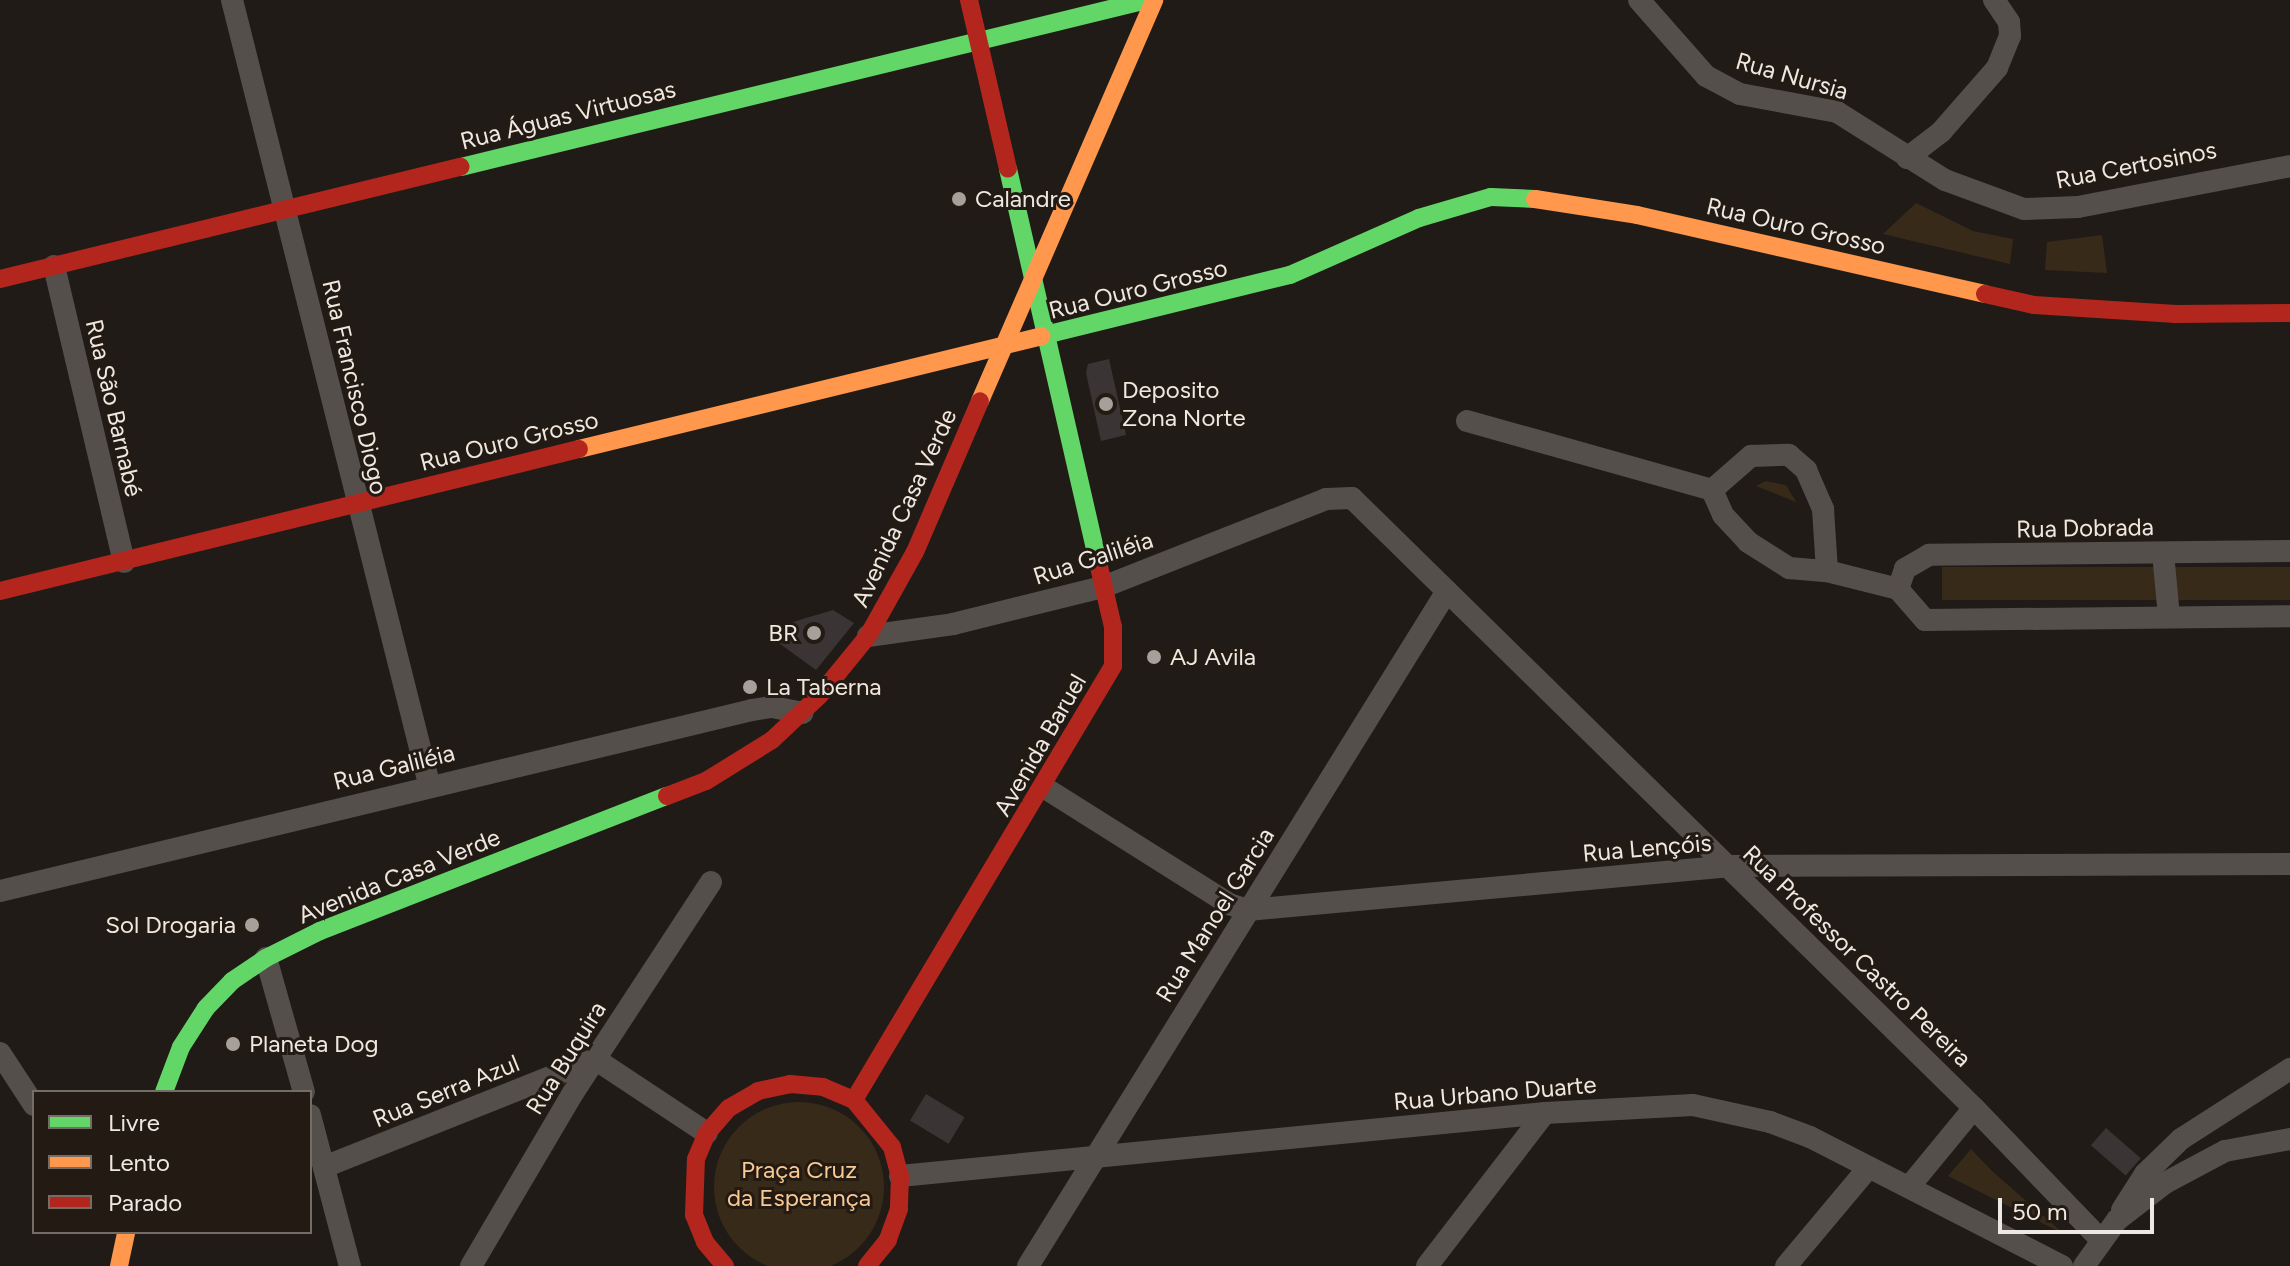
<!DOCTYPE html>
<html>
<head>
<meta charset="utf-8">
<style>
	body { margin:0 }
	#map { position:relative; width:2290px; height:1266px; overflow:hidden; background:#201b16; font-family:Figtree,sans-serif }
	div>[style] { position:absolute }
	.green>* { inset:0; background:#382a19; transform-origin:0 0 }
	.round { border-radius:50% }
	.building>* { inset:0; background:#3a3534; transform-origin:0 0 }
	.street>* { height:22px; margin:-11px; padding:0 11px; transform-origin:11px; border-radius:11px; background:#554f4c }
	.fast>* { height:18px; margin:-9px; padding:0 9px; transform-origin:9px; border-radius:9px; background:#63d668 }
	.slow>* { height:18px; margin:-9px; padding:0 9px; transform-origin:9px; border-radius:9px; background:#ff974d }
	.jam>* { height:18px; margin:-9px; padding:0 9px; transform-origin:9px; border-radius:9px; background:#b3261e }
	.dots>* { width:22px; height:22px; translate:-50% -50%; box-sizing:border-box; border:4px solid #231b13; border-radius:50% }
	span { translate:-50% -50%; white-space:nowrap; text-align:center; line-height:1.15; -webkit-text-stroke:6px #231b13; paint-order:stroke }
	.street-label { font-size:24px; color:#eee8e2 }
	.poi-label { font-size:24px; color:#eee8e2 }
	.left { translate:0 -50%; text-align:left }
	.right { translate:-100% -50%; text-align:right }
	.park-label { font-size:24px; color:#f9c993 }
	.legend { position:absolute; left:32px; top:1090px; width:280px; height:144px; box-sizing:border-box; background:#231b13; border:2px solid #746d66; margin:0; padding:10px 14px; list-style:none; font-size:24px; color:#eee8e2 }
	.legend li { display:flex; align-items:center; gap:16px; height:40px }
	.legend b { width:40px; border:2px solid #746d66 }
	.scale { position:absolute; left:1998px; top:1198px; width:156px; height:36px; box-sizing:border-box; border:4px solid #eee8e2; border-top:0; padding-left:10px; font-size:24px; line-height:28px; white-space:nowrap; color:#eee8e2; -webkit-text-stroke:6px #231b13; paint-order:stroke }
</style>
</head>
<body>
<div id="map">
	<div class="green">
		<div style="clip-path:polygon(1916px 203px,1973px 231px,2013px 239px,2010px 264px,1883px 234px)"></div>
		<div style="clip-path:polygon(2102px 235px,2107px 273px,2045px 270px,2047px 242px)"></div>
		<div style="clip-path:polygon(1766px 481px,1786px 485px,1796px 502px,1756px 486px)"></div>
		<div style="left:2290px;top:567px;width:33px;height:348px;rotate:90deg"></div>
		<div class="round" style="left:714px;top:1102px;width:170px;height:170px"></div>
		<div style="clip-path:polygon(1971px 1149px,1992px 1171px,2064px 1234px,1948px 1176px)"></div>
	</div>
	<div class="building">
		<div style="clip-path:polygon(1109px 359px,1126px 435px,1101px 441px,1086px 373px,1088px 364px)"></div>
		<div style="clip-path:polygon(833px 610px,854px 623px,816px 670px,776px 641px,786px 624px)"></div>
		<div style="left:926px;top:1094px;width:45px;height:31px;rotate:31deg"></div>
		<div style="left:2106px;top:1128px;width:46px;height:23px;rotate:41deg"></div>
	</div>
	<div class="street">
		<div style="left:232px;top:0;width:808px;rotate:75.89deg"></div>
		<div style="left:1639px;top:0;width:101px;rotate:48.6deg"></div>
		<div style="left:1706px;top:76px;width:38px;rotate:28deg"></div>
		<div style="left:1740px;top:94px;width:99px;rotate:10.5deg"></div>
		<div style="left:1837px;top:112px;width:128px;rotate:32.2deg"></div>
		<div style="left:1945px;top:180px;width:84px;rotate:20.2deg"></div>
		<div style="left:2024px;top:209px;width:54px;rotate:-2.1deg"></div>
		<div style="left:2078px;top:207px;width:216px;rotate:-10.9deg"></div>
		<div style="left:1907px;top:158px;width:43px;rotate:-37.4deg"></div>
		<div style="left:1941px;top:132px;width:85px;rotate:-48.8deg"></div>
		<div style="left:1997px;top:68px;width:35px;rotate:-68deg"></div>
		<div style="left:2010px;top:36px;width:14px;rotate:-94deg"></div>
		<div style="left:2009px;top:22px;width:27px;rotate:-124deg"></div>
		<div style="left:54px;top:266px;width:304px;rotate:76.7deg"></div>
		<div style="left:1467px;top:421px;width:255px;rotate:15.7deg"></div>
		<div style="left:1712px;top:490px;width:27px;rotate:66deg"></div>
		<div style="left:1723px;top:515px;width:37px;rotate:47deg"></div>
		<div style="left:1748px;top:542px;width:49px;rotate:32.4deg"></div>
		<div style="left:1789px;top:568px;width:38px;rotate:5deg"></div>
		<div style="left:1827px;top:571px;width:73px;rotate:14.2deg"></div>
		<div style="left:1712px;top:490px;width:52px;rotate:-41.1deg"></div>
		<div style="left:1751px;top:456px;width:38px;rotate:-2deg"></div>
		<div style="left:1789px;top:455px;width:23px;rotate:41deg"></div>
		<div style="left:1806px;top:470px;width:43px;rotate:66.4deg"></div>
		<div style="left:1823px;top:509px;width:62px;rotate:86.3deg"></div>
		<div style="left:2290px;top:551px;width:361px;rotate:179.4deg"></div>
		<div style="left:1929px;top:555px;width:28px;rotate:150deg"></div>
		<div style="left:1905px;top:569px;width:21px;rotate:109deg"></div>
		<div style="left:1898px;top:589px;width:41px;rotate:48.9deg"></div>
		<div style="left:1925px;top:620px;width:365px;rotate:-0.6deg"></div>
		<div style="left:2163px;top:553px;width:64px;rotate:84.6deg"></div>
		<div style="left:868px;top:636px;width:86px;rotate:-8deg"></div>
		<div style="left:953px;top:624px;width:154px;rotate:-13.9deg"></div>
		<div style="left:1103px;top:587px;width:240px;rotate:-21.5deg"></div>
		<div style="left:1326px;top:499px;width:26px;rotate:-2deg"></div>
		<div style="left:1352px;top:498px;width:871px;rotate:44.44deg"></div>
		<div style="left:1974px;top:1108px;width:183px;rotate:46.1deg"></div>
		<div style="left:1045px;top:788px;width:218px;rotate:32.2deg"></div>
		<div style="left:1229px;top:904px;width:20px;rotate:18deg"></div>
		<div style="left:1248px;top:910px;width:482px;rotate:-5.2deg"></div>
		<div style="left:1728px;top:866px;width:562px;rotate:-0.2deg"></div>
		<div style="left:0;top:891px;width:773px;rotate:-13.53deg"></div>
		<div style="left:752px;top:710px;width:20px;rotate:-9deg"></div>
		<div style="left:772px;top:707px;width:31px;rotate:11deg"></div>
		<div style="left:266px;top:958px;width:139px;rotate:74.2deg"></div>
		<div style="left:0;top:1053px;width:62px;rotate:56.8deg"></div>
		<div style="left:310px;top:1115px;width:156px;rotate:75.2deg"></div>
		<div style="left:324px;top:1167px;width:292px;rotate:-21.7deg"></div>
		<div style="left:595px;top:1059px;width:134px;rotate:33.5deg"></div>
		<div style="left:900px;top:1176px;width:648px;rotate:-5.58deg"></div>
		<div style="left:1545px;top:1113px;width:148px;rotate:-3.1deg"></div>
		<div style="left:1693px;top:1105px;width:79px;rotate:12.4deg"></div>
		<div style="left:1770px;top:1122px;width:43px;rotate:20.6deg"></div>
		<div style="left:1810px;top:1137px;width:283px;rotate:27.1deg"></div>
		<div style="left:1909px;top:1187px;width:102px;rotate:-50.6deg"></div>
		<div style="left:2122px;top:1210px;width:43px;rotate:-57.4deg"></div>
		<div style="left:2145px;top:1174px;width:50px;rotate:-44.2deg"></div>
		<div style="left:2181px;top:1139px;width:130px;rotate:-32.7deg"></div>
		<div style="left:471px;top:1266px;width:201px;rotate:-59.5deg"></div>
		<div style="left:573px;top:1093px;width:252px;rotate:-56.8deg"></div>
		<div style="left:1028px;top:1266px;width:794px;rotate:-58.17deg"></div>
		<div style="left:1427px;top:1266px;width:193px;rotate:-52.4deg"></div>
		<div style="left:1786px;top:1266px;width:129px;rotate:-50deg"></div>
		<div style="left:2084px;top:1266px;width:57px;rotate:-54.3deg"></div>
		<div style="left:2117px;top:1220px;width:61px;rotate:-37.6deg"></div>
		<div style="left:2165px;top:1183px;width:68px;rotate:-28.1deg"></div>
		<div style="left:2225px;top:1151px;width:66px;rotate:-10.5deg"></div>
	</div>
	<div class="fast">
		<div style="left:461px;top:167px;width:706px;rotate:-13.68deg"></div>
		<div style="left:1008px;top:169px;width:408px;rotate:77.1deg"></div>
		<div style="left:1041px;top:336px;width:256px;rotate:-13.8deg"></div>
		<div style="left:1290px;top:275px;width:141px;rotate:-23.8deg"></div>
		<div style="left:1419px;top:218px;width:75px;rotate:-16.3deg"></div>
		<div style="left:1491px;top:197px;width:44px;rotate:2.6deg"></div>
		<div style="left:164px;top:1092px;width:48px;rotate:-69.3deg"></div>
		<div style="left:181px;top:1047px;width:46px;rotate:-57.3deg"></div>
		<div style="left:206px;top:1008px;width:37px;rotate:-46deg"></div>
		<div style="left:232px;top:981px;width:41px;rotate:-34.1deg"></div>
		<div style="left:266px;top:958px;width:60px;rotate:-26.6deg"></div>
		<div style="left:320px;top:931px;width:372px;rotate:-21.3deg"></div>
	</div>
	<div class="slow">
		<div style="left:1535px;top:199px;width:103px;rotate:8.9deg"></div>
		<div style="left:1637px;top:215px;width:357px;rotate:12.8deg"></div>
		<div style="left:980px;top:401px;width:437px;rotate:-66.5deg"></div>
		<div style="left:579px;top:449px;width:476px;rotate:-13.7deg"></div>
		<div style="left:119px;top:1266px;width:35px;rotate:-78deg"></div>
	</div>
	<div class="jam">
		<div style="left:969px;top:0;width:173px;rotate:77deg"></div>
		<div style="left:0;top:279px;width:474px;rotate:-13.7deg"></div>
		<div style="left:1985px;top:294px;width:50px;rotate:12.7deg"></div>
		<div style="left:2034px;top:305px;width:142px;rotate:3.6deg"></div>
		<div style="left:2176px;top:314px;width:114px;rotate:-0.5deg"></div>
		<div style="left:0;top:591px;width:596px;rotate:-13.78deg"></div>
		<div style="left:667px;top:796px;width:42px;rotate:-21deg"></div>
		<div style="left:706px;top:781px;width:78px;rotate:-31.8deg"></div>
		<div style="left:772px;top:740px;width:64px;rotate:-43.1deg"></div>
		<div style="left:819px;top:696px;width:77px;rotate:-50.8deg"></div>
		<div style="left:868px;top:636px;width:96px;rotate:-60.8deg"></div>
		<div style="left:915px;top:552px;width:164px;rotate:-66.7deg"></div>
		<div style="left:854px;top:1100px;width:505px;rotate:-59.17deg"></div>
		<div style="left:1113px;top:666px;width:39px;rotate:-90deg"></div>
		<div style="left:1113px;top:627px;width:62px;rotate:-103.1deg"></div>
		<div style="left:725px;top:1266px;width:31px;rotate:-130deg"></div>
		<div style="left:705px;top:1242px;width:29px;rotate:-112deg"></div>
		<div style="left:694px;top:1215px;width:56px;rotate:-88deg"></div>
		<div style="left:696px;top:1159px;width:28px;rotate:-67deg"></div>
		<div style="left:707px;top:1133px;width:33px;rotate:-49deg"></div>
		<div style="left:729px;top:1108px;width:34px;rotate:-30deg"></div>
		<div style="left:758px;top:1091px;width:33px;rotate:-12deg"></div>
		<div style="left:790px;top:1084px;width:33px;rotate:5deg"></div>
		<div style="left:823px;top:1087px;width:34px;rotate:23deg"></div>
		<div style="left:854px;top:1100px;width:60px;rotate:51deg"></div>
		<div style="left:892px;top:1147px;width:30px;rotate:75deg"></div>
		<div style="left:900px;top:1176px;width:33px;rotate:92deg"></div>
		<div style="left:899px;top:1209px;width:33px;rotate:110deg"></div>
		<div style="left:888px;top:1240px;width:33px;rotate:129deg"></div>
	</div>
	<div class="dots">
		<div style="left:959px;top:199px;background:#a6a09b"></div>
		<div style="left:1106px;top:404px;background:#a6a09b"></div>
		<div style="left:814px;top:633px;background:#a6a09b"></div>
		<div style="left:1154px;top:657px;background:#a6a09b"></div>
		<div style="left:750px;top:687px;background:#a6a09b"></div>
		<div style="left:252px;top:925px;background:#a6a09b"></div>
		<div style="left:233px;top:1044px;background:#a6a09b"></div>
	</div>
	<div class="street-label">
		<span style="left:1792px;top:76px;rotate:16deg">Rua Nursia</span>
		<span style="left:568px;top:115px;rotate:-14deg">Rua Águas Virtuosas</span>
		<span style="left:2136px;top:165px;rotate:-11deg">Rua Certosinos</span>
		<span style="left:1796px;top:226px;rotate:13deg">Rua Ouro Grosso</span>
		<span style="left:1138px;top:289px;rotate:-14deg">Rua Ouro Grosso</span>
		<span style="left:355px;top:387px;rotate:77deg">Rua Francisco Diogo</span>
		<span style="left:114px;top:408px;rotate:77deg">Rua São Barnabé</span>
		<span style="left:509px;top:441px;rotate:-14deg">Rua Ouro Grosso</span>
		<span style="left:904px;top:508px;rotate:-65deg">Avenida Casa Verde</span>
		<span style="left:2085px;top:528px;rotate:-1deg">Rua Dobrada</span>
		<span style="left:1093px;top:558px;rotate:-18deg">Rua Galiléia</span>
		<span style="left:1040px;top:745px;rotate:-60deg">Avenida Baruel</span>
		<span style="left:394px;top:767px;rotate:-14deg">Rua Galiléia</span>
		<span style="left:1647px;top:848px;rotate:-5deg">Rua Lençóis</span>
		<span style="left:399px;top:876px;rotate:-22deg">Avenida Casa Verde</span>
		<span style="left:1215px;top:915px;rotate:-58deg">Rua Manoel Garcia</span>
		<span style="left:1857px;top:956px;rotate:44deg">Rua Professor Castro Pereira</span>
		<span style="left:566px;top:1058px;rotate:-58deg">Rua Buquira</span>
		<span style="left:446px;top:1091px;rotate:-22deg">Rua Serra Azul</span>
		<span style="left:1495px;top:1093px;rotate:-5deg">Rua Urbano Duarte</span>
	</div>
	<div class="poi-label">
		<span class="left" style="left:975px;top:199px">Calandre</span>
		<span class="left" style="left:1122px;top:404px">Deposito<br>Zona Norte</span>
		<span class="right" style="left:798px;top:633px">BR</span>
		<span class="left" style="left:1170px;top:657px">AJ Avila</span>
		<span class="left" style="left:766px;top:687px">La Taberna</span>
		<span class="right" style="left:236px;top:925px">Sol Drogaria</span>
		<span class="left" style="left:249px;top:1044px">Planeta Dog</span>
	</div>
	<div class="park-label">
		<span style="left:799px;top:1184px">Praça Cruz<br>da Esperança</span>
	</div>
	<ul class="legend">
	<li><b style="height:10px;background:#63d668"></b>Livre</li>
	<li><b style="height:10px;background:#ff974d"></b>Lento</li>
	<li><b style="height:10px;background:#b3261e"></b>Parado</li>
	</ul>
	<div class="scale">50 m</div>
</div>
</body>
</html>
